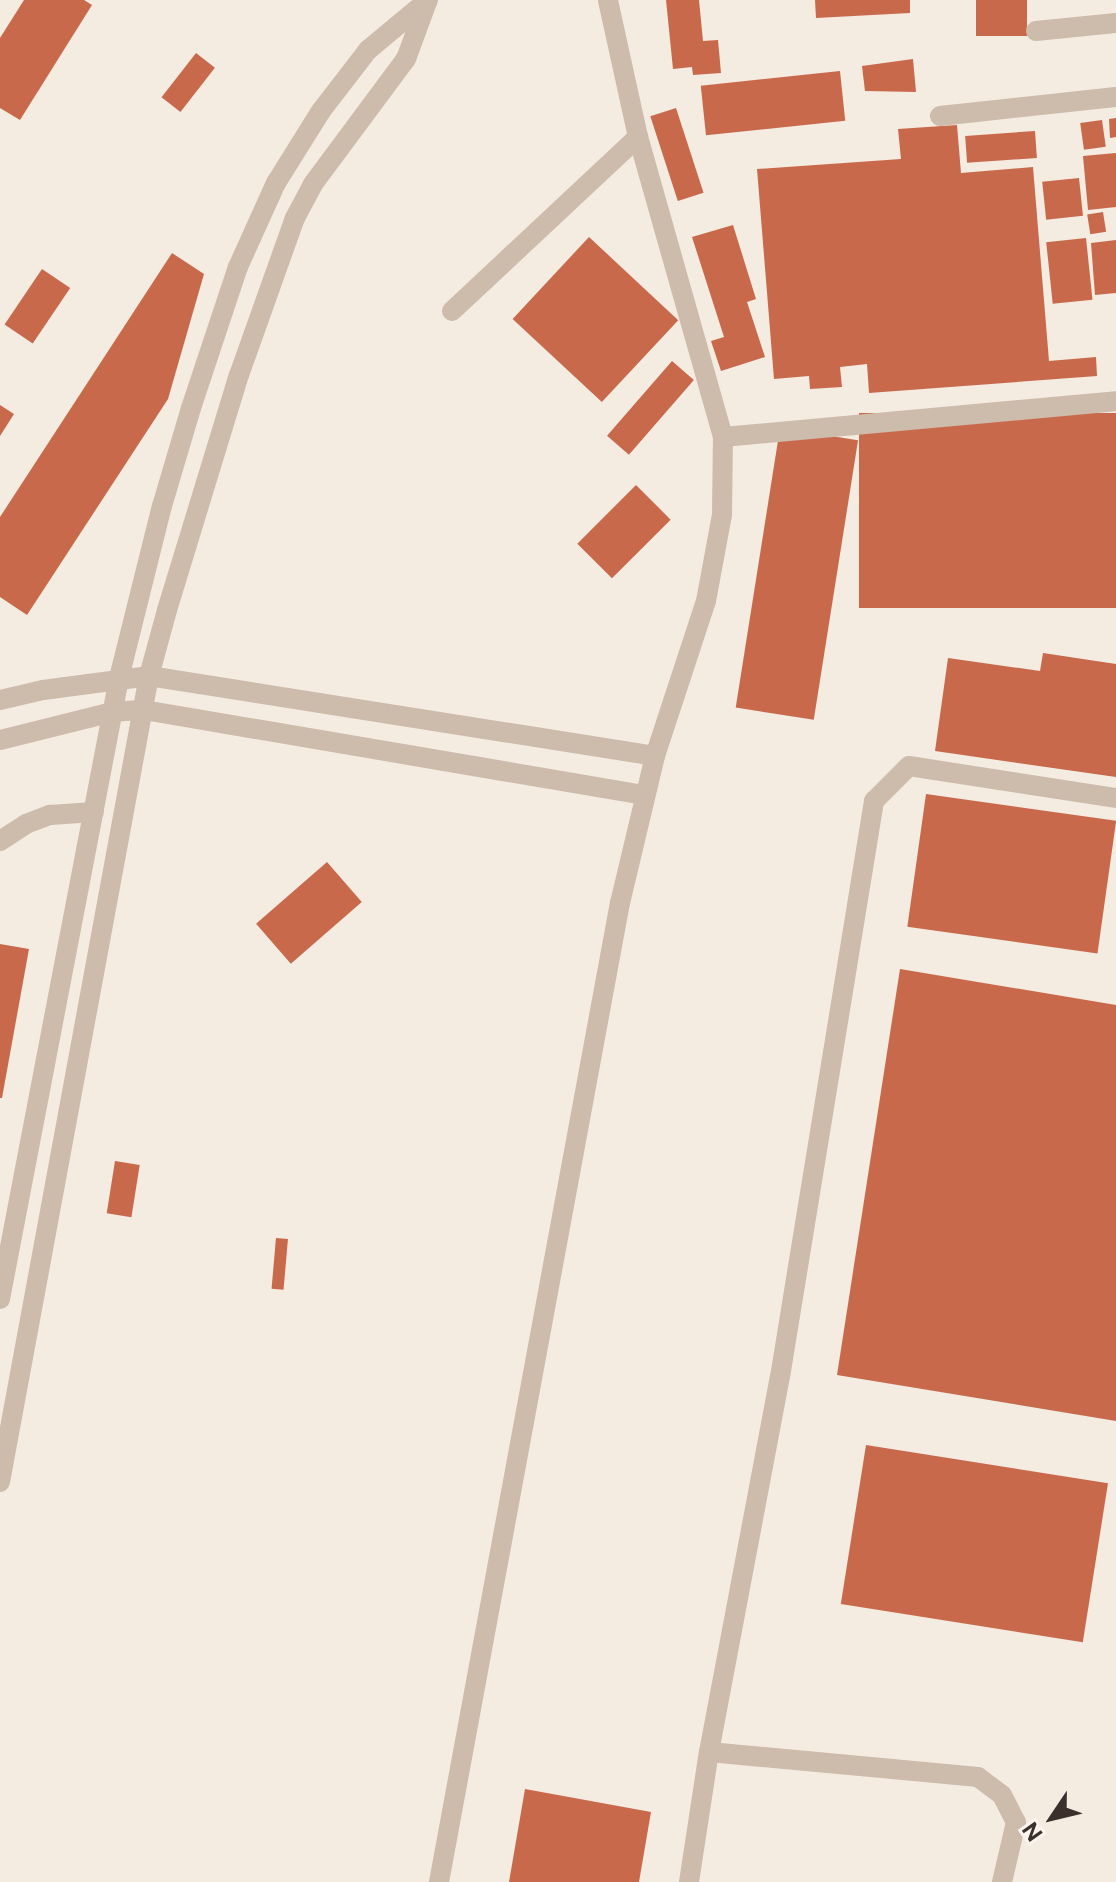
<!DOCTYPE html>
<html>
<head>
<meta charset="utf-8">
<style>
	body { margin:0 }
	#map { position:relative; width:1116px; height:1882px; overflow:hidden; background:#f4ebe1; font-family:"Public Sans",sans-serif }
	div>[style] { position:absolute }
	.building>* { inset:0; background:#c8694b; transform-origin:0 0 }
	.minor>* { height:20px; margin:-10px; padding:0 10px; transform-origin:10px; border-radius:10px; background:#cdbbac }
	span { translate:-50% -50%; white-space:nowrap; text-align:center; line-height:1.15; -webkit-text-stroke:8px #fbf5ee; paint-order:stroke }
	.north { position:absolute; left:1012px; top:1778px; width:80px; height:80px; -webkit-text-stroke:6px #fbf5ee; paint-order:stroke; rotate:235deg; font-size:22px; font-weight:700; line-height:32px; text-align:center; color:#3b302b }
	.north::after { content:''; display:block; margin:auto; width:28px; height:36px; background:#3b302b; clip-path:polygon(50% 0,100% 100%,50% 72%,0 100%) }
</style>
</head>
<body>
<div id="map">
	<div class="building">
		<div style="clip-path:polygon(24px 0,84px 0,92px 5px,20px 120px,0 108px,0 38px)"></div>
		<div style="clip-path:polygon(666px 0,699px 0,703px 41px,718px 40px,721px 73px,693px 75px,692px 67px,673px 69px)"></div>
		<div style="clip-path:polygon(815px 0,910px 0,910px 13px,816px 18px)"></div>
		<div style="left:976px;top:0;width:51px;height:36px"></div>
		<div style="left:196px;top:53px;width:24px;height:56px;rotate:38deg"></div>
		<div style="clip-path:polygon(913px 59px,916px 92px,865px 91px,862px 66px)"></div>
		<div style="left:840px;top:71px;width:50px;height:140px;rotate:84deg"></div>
		<div style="left:676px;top:108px;width:89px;height:27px;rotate:72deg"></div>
		<div style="clip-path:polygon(1116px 118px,1116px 137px,1110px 138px,1109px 119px)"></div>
		<div style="left:1102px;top:120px;width:27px;height:22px;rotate:82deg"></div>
		<div style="clip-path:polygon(957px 125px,961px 173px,1033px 167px,1049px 361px,1096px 357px,1097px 376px,869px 393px,867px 364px,840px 367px,842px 387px,810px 389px,809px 376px,774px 379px,757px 169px,901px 159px,898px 129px)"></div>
		<div style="left:1035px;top:131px;width:27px;height:70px;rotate:86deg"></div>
		<div style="clip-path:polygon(1116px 153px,1116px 207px,1088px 210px,1083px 156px)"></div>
		<div style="left:1079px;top:178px;width:38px;height:37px;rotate:84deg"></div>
		<div style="left:1103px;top:212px;width:20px;height:16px;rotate:81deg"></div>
		<div style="clip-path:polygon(733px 225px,756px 299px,747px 302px,765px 357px,721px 371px,711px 341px,724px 337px,692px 237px)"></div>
		<div style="left:589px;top:237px;width:122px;height:112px;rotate:43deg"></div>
		<div style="left:1086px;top:238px;width:62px;height:40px;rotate:84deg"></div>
		<div style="clip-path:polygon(1116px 240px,1116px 293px,1095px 295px,1091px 243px)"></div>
		<div style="clip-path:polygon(172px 253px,204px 274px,168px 399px,27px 615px,0 597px,0 517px)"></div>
		<div style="left:42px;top:269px;width:34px;height:67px;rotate:34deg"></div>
		<div style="left:672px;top:361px;width:29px;height:99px;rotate:41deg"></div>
		<div style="clip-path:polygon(0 405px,14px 414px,0 436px)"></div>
		<div style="left:1116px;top:413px;width:195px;height:257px;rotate:90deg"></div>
		<div style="left:780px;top:428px;width:79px;height:283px;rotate:9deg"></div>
		<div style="left:636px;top:485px;width:49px;height:83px;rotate:45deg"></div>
		<div style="clip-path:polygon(1043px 653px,1116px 664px,1116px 777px,935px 751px,948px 658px,1040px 671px)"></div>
		<div style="left:926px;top:794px;width:192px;height:134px;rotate:8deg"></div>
		<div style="left:327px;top:862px;width:53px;height:94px;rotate:49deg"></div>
		<div style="clip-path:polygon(0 944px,29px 949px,2px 1098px,0 1098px)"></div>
		<div style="clip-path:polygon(900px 969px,1116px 1005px,1116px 1421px,837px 1375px)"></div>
		<div style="left:115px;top:1161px;width:25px;height:53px;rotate:9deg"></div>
		<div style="left:276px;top:1238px;width:12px;height:51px;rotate:5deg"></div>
		<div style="left:866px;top:1445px;width:245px;height:161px;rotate:9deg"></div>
		<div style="clip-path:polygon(525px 1789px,651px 1812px,639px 1882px,509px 1882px)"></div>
	</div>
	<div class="minor">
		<div style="left:1036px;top:31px;width:80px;rotate:-5.7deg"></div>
		<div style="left:940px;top:116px;width:177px;rotate:-6.2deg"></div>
		<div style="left:452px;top:311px;width:255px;rotate:-43.1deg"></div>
		<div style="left:723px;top:437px;width:395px;rotate:-5.2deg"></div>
		<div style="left:0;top:700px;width:44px;rotate:-13.1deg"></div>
		<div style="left:43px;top:690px;width:107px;rotate:-7.5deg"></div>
		<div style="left:149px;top:676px;width:512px;rotate:8.98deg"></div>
		<div style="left:0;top:740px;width:115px;rotate:-14deg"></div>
		<div style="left:112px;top:712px;width:32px;rotate:-4deg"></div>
		<div style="left:144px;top:710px;width:507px;rotate:9.65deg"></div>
		<div style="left:0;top:841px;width:31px;rotate:-33deg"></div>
		<div style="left:26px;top:824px;width:26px;rotate:-21deg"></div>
		<div style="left:50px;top:815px;width:44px;rotate:-3.9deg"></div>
		<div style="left:0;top:1299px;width:632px;rotate:-79.15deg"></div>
		<div style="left:119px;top:678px;width:177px;rotate:-76deg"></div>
		<div style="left:162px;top:506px;width:102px;rotate:-73.5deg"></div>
		<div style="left:191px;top:408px;width:149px;rotate:-71.6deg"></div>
		<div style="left:238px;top:267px;width:92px;rotate:-65.7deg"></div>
		<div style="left:276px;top:183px;width:85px;rotate:-58deg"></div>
		<div style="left:321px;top:111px;width:77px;rotate:-52.4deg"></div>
		<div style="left:368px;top:50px;width:78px;rotate:-39.8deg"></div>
		<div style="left:0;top:1482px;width:820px;rotate:-79.53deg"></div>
		<div style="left:149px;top:676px;width:68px;rotate:-74.7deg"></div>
		<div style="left:167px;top:610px;width:246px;rotate:-73deg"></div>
		<div style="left:239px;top:375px;width:167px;rotate:-70.4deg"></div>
		<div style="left:295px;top:218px;width:38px;rotate:-62deg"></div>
		<div style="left:313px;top:184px;width:156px;rotate:-53.4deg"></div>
		<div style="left:406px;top:59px;width:61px;rotate:-69.8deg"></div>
		<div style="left:709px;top:1752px;width:270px;rotate:5.3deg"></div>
		<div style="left:978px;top:1777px;width:30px;rotate:37deg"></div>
		<div style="left:1002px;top:1795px;width:30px;rotate:63deg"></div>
		<div style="left:1016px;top:1822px;width:62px;rotate:103.1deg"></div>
		<div style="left:439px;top:1882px;width:996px;rotate:-79.53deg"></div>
		<div style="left:620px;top:903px;width:151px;rotate:-76.6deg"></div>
		<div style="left:655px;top:756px;width:163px;rotate:-71.8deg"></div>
		<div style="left:706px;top:601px;width:87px;rotate:-79.5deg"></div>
		<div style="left:722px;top:515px;width:78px;rotate:-89.3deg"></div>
		<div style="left:723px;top:437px;width:312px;rotate:-105.8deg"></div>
		<div style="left:638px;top:137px;width:140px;rotate:-102.4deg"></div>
		<div style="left:689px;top:1882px;width:132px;rotate:-81.3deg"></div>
		<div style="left:709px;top:1752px;width:382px;rotate:-79.3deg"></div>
		<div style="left:780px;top:1377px;width:584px;rotate:-80.73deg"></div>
		<div style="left:874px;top:801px;width:49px;rotate:-45deg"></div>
		<div style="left:909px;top:766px;width:209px;rotate:8.8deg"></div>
	</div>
	<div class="north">N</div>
</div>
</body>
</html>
